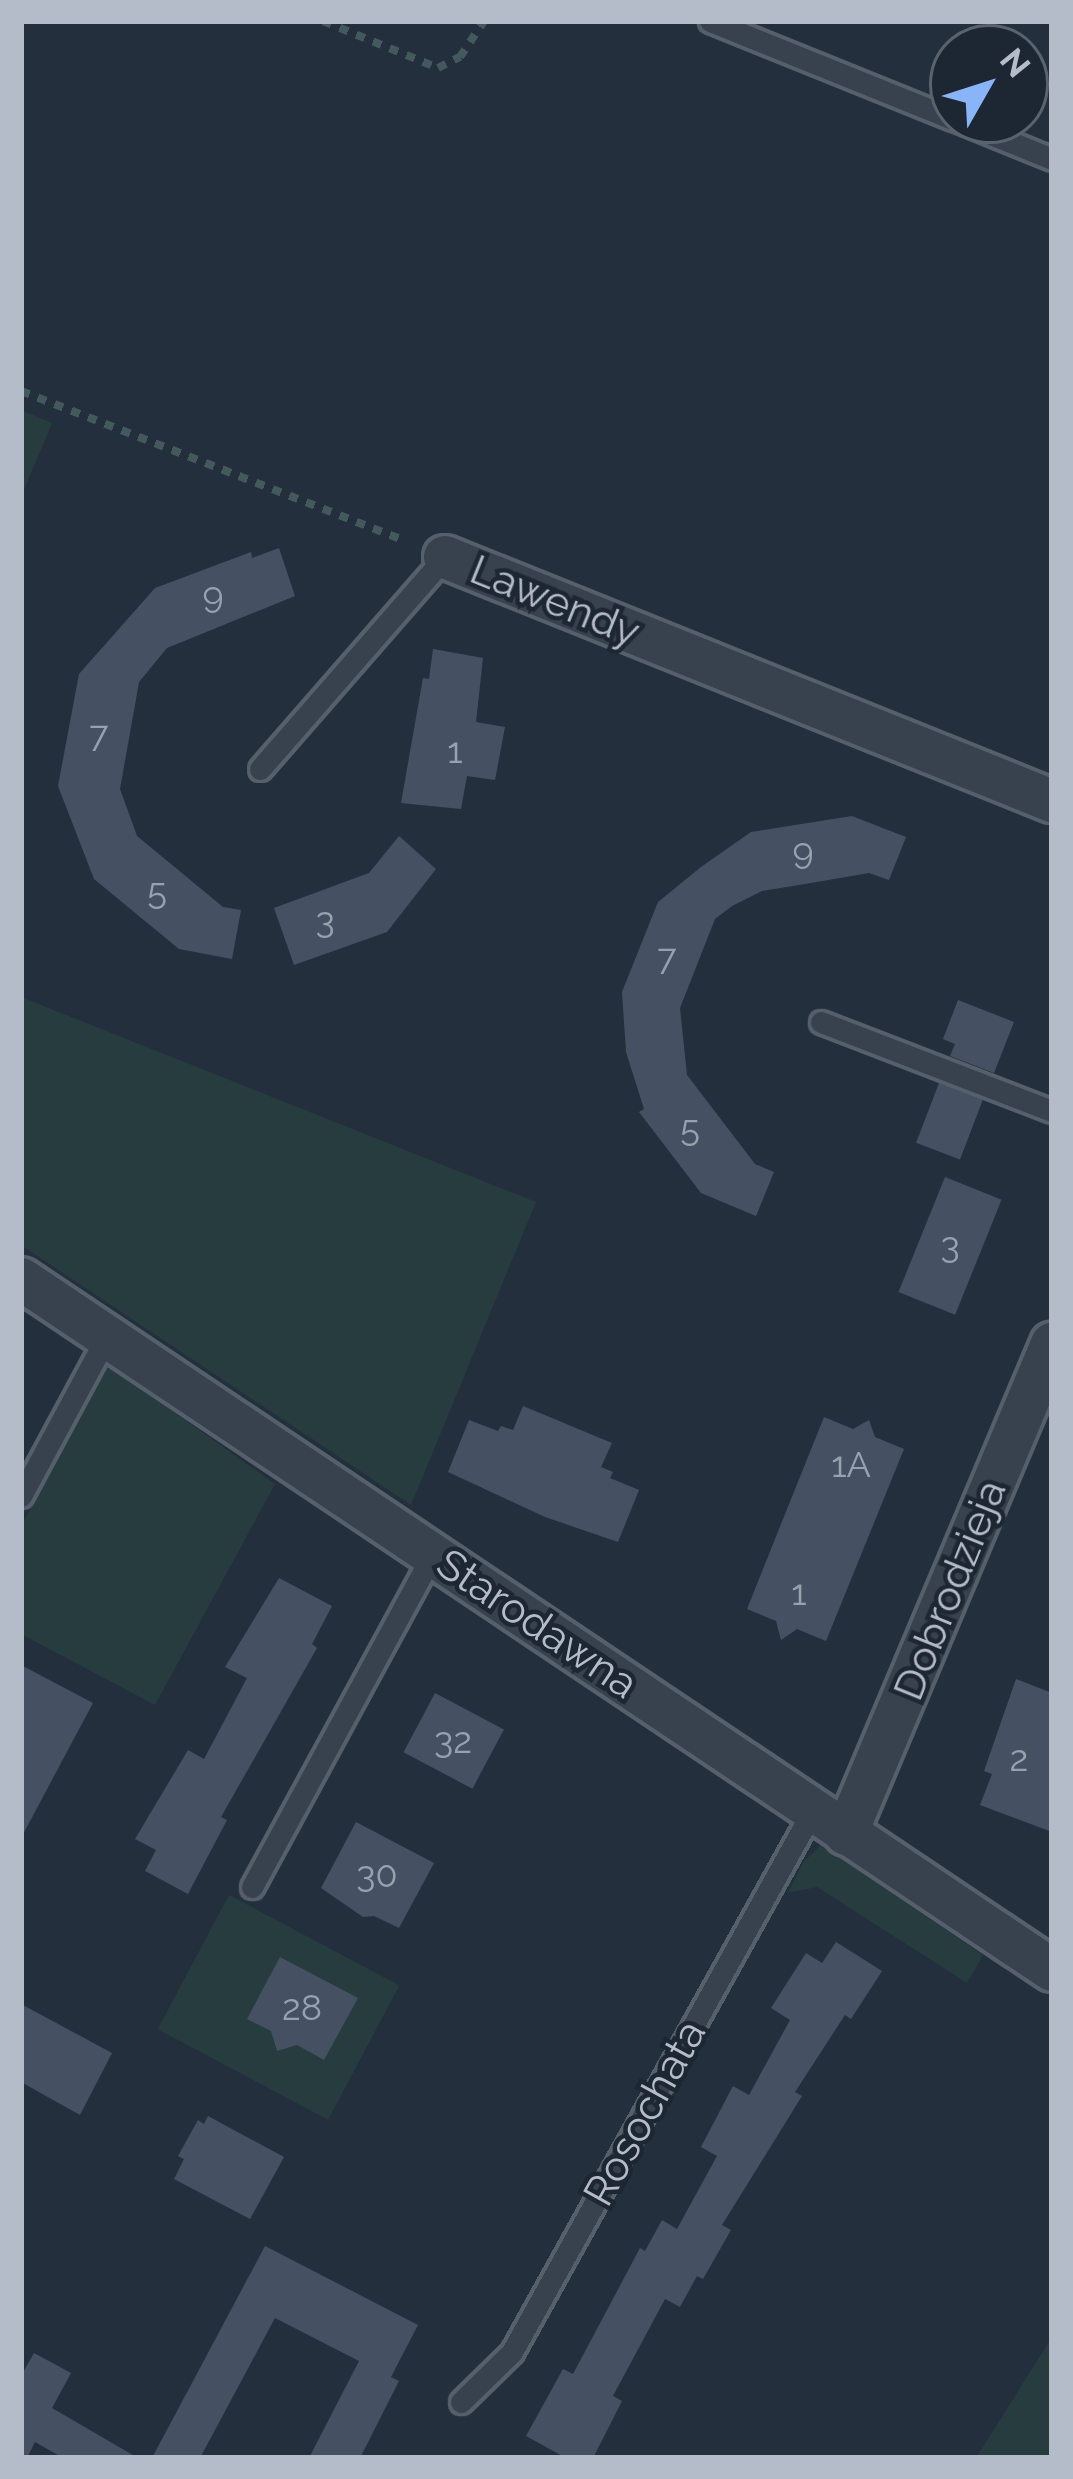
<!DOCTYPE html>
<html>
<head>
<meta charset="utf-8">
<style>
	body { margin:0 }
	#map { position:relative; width:1073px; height:2479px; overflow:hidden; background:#242f3e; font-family:Raleway,sans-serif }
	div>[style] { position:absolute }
	.green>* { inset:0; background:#263c3f; transform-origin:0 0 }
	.building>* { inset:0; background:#455162; transform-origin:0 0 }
	.path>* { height:8px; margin-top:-4px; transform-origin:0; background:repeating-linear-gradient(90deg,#44595c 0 9px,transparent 0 18px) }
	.roads { filter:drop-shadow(3px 0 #565f6c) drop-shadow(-3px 0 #565f6c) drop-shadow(0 3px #565f6c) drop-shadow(0 -3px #565f6c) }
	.service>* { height:21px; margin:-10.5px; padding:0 10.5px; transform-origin:10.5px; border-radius:10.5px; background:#38414e }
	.minor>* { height:42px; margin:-21px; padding:0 21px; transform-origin:21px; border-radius:21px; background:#38414e }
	span { translate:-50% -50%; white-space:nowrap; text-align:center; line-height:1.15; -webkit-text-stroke:9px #1d2633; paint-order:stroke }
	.number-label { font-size:36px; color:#98a1af }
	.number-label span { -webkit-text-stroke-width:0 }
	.street-label { font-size:42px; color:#b4bcc9 }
	.frame { position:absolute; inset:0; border:24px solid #b4bcc9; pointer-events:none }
	.north { position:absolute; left:929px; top:24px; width:120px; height:120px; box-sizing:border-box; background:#1d2633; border:3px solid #59626f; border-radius:50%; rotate:51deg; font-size:33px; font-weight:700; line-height:48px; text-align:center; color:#b4bcc9 }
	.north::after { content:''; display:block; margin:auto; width:42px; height:54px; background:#8ab4f8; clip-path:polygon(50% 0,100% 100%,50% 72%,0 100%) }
</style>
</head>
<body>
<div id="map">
	<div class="green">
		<div style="clip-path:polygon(21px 410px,52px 423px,21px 497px)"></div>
		<div style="clip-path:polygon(21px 997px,536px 1202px,411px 1505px,21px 1245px)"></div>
		<div style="clip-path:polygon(108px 1365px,275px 1484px,155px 1705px,21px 1634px,21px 1526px)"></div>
		<div style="clip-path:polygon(821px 1845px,983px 1955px,967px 1983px,817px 1887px,788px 1893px,803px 1862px)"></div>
		<div style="left:229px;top:1895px;width:193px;height:152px;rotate:28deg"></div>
		<div style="clip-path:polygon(1052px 2337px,1052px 2458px,976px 2458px)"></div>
	</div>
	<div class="building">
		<div style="clip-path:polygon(279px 548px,295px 596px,167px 648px,139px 682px,120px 789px,137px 836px,223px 907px,241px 910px,232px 959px,179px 949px,94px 879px,58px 786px,79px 674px,155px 588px,251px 552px,252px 558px)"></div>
		<div style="clip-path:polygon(433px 649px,483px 658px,476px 722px,505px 727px,495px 780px,467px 776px,461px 809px,401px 803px,423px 678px,429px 679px)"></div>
		<div style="clip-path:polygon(852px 816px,906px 837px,889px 880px,869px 873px,805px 884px,762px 891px,732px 906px,715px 919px,680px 1008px,687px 1075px,755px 1164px,774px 1172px,756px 1216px,701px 1193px,639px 1112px,644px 1109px,626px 1052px,622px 992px,658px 902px,701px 867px,751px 832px)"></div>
		<div style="clip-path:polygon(399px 836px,436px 869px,387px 932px,294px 965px,274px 908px,369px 873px)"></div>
		<div style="clip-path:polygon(958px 1000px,1014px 1022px,994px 1073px,950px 1056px,955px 1044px,943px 1039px)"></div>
		<div style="left:939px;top:1083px;width:47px;height:64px;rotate:21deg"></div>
		<div style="left:945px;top:1177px;width:61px;height:124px;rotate:22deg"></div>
		<div style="clip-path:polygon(523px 1406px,612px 1443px,601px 1467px,613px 1472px,610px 1478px,639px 1490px,618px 1542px,545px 1517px,448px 1472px,469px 1420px,498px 1431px,501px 1426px,513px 1430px)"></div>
		<div style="clip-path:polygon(824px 1417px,853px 1429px,869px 1420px,875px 1437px,904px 1449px,826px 1641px,797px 1629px,781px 1640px,776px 1621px,747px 1609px)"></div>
		<div style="clip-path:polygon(279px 1578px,332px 1606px,312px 1644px,317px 1648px,221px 1817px,227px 1820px,188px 1894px,145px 1871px,156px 1850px,135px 1839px,188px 1750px,204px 1759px,247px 1678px,225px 1667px)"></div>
		<div style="clip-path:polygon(21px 1665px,93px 1703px,21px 1838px)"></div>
		<div style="clip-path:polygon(1016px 1679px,1052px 1693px,1052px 1832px,980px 1805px,992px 1774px,984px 1771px)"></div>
		<div style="left:435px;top:1693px;width:78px;height:67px;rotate:28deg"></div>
		<div style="clip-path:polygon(356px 1822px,434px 1863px,399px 1928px,374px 1916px,363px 1917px,321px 1888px)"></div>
		<div style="clip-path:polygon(836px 1942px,882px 1971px,851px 2019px,845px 2015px,795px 2092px,802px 2096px,722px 2225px,731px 2230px,703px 2279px,697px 2276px,680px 2307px,665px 2299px,613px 2396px,622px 2401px,593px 2458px,566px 2458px,526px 2436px,563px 2369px,573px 2374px,640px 2248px,645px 2251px,662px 2220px,677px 2229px,717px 2156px,701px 2147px,733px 2086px,749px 2095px,790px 2020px,771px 2008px,806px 1953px,822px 1963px)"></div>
		<div style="clip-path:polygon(280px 1957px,358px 1998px,324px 2060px,297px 2045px,277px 2051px,271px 2031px,247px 2019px)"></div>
		<div style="clip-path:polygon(21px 2004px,112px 2053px,80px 2115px,21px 2082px)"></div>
		<div style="clip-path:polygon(208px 2116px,284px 2157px,250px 2219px,174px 2179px,184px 2159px,178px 2156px,198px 2120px,204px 2124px)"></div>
		<div style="clip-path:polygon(265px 2246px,418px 2325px,391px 2377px,399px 2381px,360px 2458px,309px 2458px,359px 2361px,275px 2318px,200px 2458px,152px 2458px)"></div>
		<div style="clip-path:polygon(34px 2353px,71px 2373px,52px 2408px,138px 2458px,63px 2458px,35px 2442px,27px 2458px,21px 2458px,21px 2376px)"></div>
	</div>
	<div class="path">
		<div style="left:323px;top:21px;width:124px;rotate:22.2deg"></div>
		<div style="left:438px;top:68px;width:25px;rotate:-27deg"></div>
		<div style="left:460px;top:57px;width:43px;rotate:-56.3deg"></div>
		<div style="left:21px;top:391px;width:412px;rotate:21.3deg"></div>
	</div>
	<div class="roads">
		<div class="service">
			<div style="left:710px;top:21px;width:262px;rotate:22deg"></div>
			<div style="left:956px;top:120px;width:104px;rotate:22.1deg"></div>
			<div style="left:260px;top:769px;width:281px;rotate:-48.9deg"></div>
			<div style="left:821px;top:1022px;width:248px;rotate:21.1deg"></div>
			<div style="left:21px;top:1496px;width:182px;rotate:-61.7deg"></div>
			<div style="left:252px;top:1887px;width:380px;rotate:-61.5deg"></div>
			<div style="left:461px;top:2402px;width:71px;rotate:-44.4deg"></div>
			<div style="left:512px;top:2352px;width:618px;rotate:-60.95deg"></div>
		</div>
		<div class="minor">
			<div style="left:445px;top:557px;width:654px;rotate:21.9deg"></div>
			<div style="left:21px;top:1279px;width:1241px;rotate:33.83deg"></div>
			<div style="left:846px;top:1834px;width:532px;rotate:-67.2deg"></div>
		</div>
	</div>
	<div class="number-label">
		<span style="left:213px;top:595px">9</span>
		<span style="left:99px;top:735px">7</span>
		<span style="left:455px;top:751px">1</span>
		<span style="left:803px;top:851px">9</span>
		<span style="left:157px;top:892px">5</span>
		<span style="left:325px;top:921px">3</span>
		<span style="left:667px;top:958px">7</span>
		<span style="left:690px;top:1129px">5</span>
		<span style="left:950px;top:1246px">3</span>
		<span style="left:851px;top:1465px">1A</span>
		<span style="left:799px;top:1593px">1</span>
		<span style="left:453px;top:1741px">32</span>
		<span style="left:1019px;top:1759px">2</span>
		<span style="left:377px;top:1875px">30</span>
		<span style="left:302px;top:2008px">28</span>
	</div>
	<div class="street-label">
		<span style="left:555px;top:601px;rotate:22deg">Lawendy</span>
		<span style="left:950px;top:1590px;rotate:-68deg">Dobrodzieja</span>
		<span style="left:537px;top:1624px;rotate:34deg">Starodawna</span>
		<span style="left:645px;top:2113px;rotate:-61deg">Rosochata</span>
	</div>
	<div class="frame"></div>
	<div class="north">N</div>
</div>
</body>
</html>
